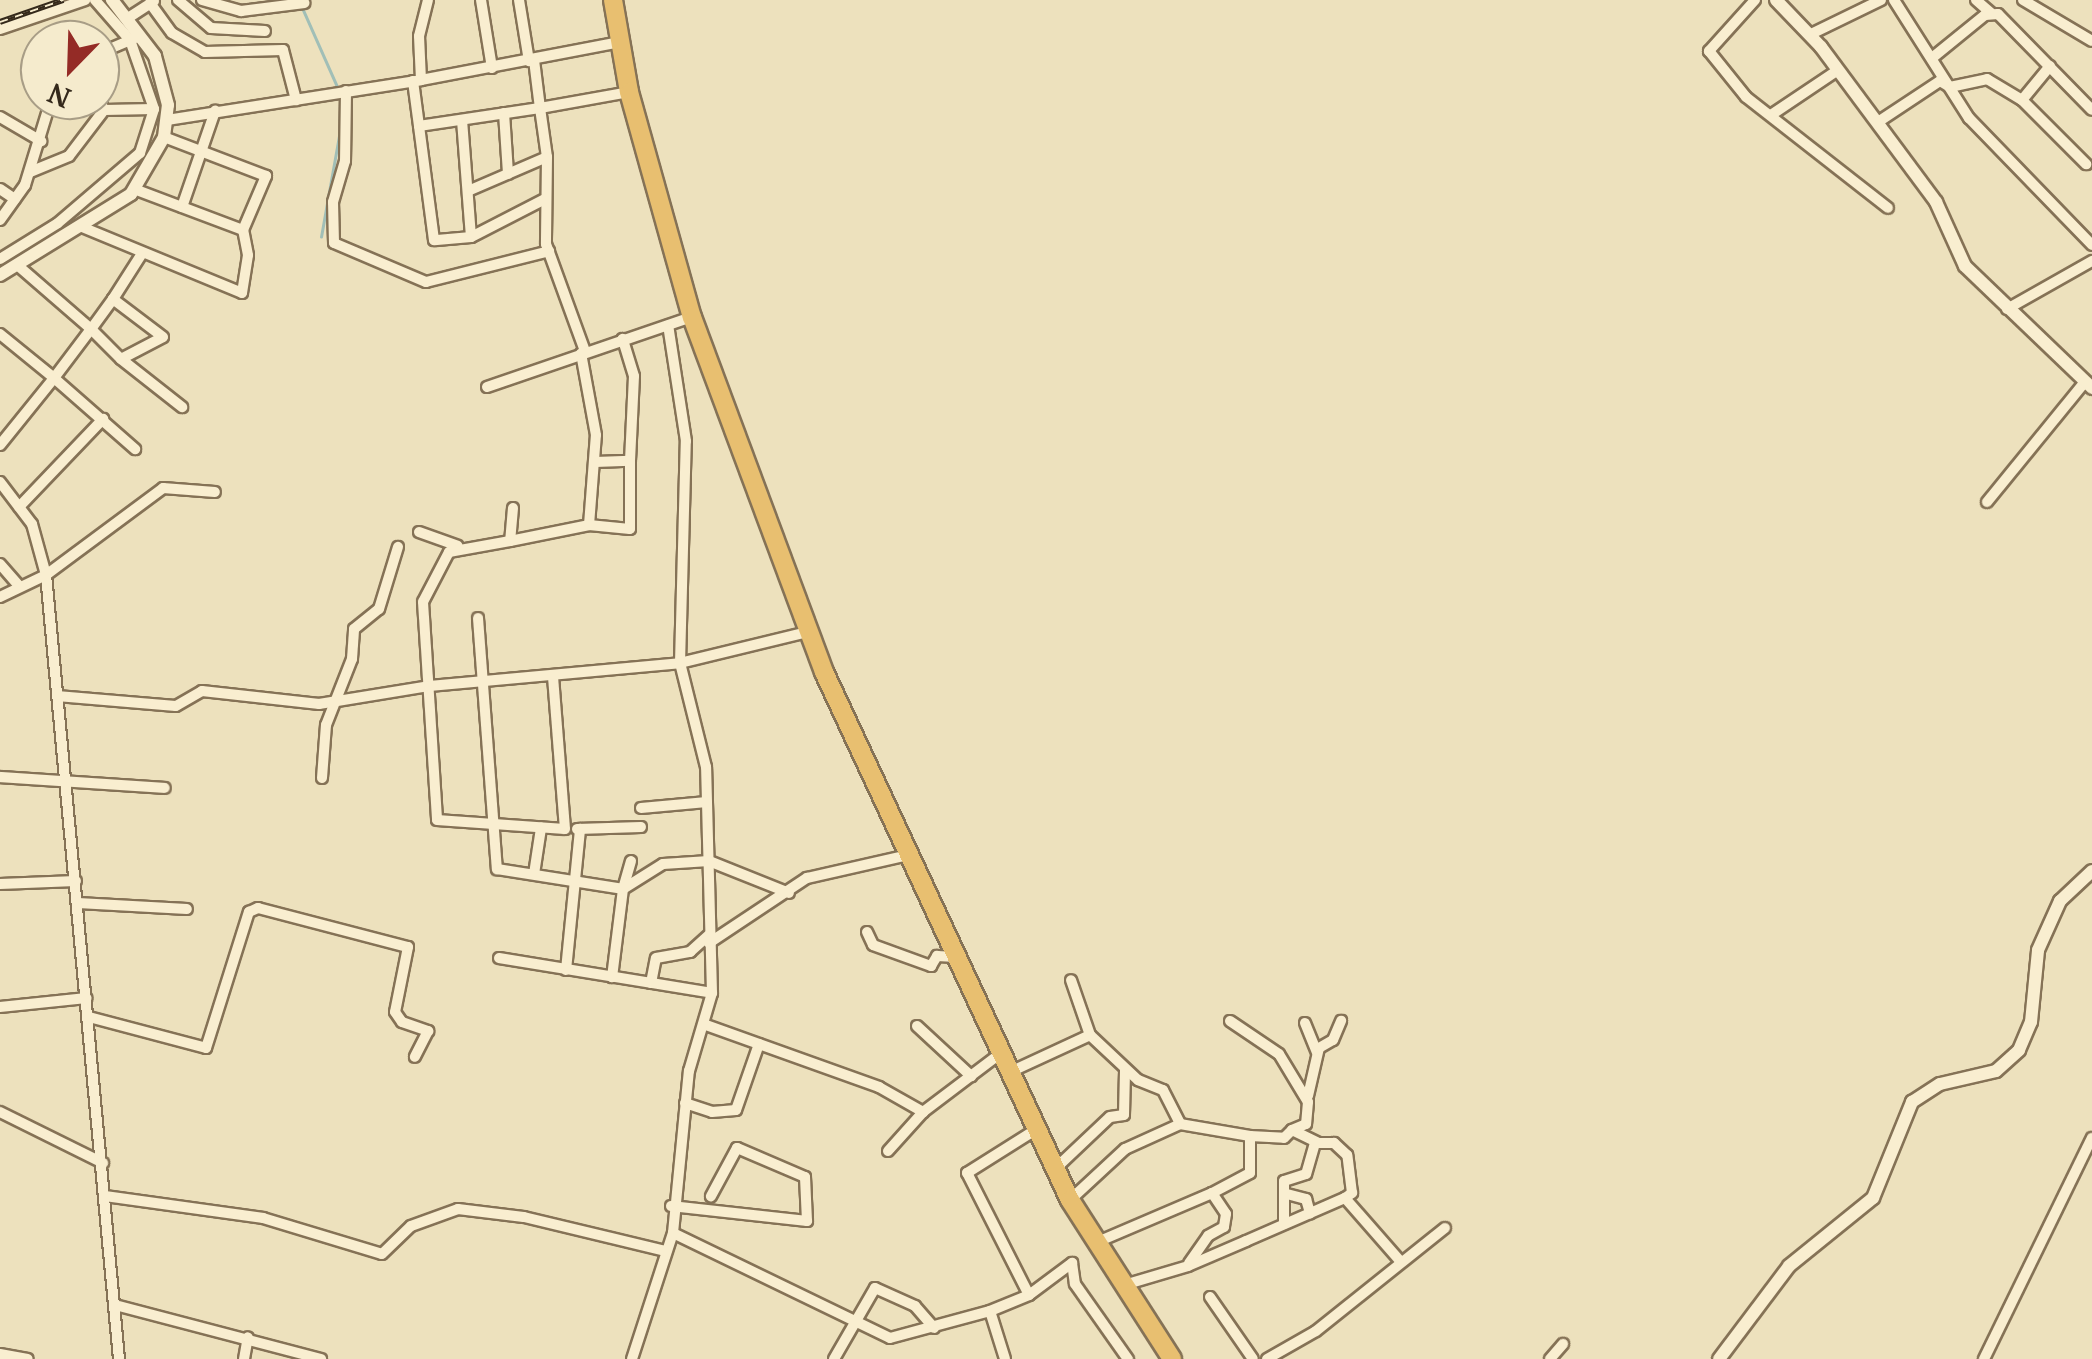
<!DOCTYPE html>
<html>
<head>
<meta charset="utf-8">
<style>
	body { margin:0 }
	#map { position:relative; width:2092px; height:1359px; overflow:hidden; background:#ede1bd; font-family:"PT Serif",serif }
	div>[style] { position:absolute }
	.stream>* { height:2.5px; margin:-1.25px; padding:0 1.25px; transform-origin:1.25px; border-radius:1.25px; background:#a1bfb7 }
	.roads { filter:drop-shadow(2px 0 #857256) drop-shadow(-2px 0 #857256) drop-shadow(0 2px #857256) drop-shadow(0 -2px #857256) }
	.minor>* { height:10px; margin:-5px; padding:0 5px; transform-origin:5px; border-radius:5px; background:#f9eed0 }
	.tertiary>* { height:12px; margin:-6px; padding:0 6px; transform-origin:6px; border-radius:6px; background:#f9eed0 }
	.trunk>* { height:18px; margin:-9px; padding:0 9px; transform-origin:9px; border-radius:9px; background:#e8bf70 }
	.rail>* { height:6px; margin-top:-3px; transform-origin:0; background:repeating-linear-gradient(90deg,#f5ebcd 0 8px,#34291b 0 16px); box-sizing:border-box; border-block:2px solid #34291b }
	span { translate:-50% -50%; white-space:nowrap; text-align:center; line-height:1.15; -webkit-text-stroke:10px #f5ebcd; paint-order:stroke }
	.north { position:absolute; left:20px; top:20px; width:100px; height:100px; box-sizing:border-box; background:#f5ebcd; border:2px solid #a89d86; border-radius:50%; rotate:203deg; font-size:28px; font-weight:700; line-height:40px; text-align:center; color:#34291b }
	.north::after { content:''; display:block; margin:auto; width:35px; height:45px; background:#942b26; clip-path:polygon(50% 0,100% 100%,50% 72%,0 100%) }
</style>
</head>
<body>
<div id="map">
	<div class="stream">
		<div style="left:303px;top:9px;width:86px;rotate:66.1deg"></div>
		<div style="left:321px;top:237px;width:109px;rotate:-79.9deg"></div>
	</div>
	<div class="roads">
		<div class="minor">
			<div style="left:95px;top:0;width:53px;rotate:48.8deg"></div>
			<div style="left:130px;top:40px;width:73px;rotate:70.8deg"></div>
			<div style="left:178px;top:0;width:43px;rotate:40.3deg"></div>
			<div style="left:211px;top:28px;width:54px;rotate:3.2deg"></div>
			<div style="left:202px;top:0;width:41px;rotate:15.8deg"></div>
			<div style="left:241px;top:11px;width:64px;rotate:-7.2deg"></div>
			<div style="left:481px;top:0;width:69px;rotate:80.8deg"></div>
			<div style="left:519px;top:0;width:62px;rotate:80.7deg"></div>
			<div style="left:1755px;top:0;width:69px;rotate:132deg"></div>
			<div style="left:1709px;top:51px;width:59px;rotate:51.2deg"></div>
			<div style="left:1746px;top:97px;width:180px;rotate:38deg"></div>
			<div style="left:1894px;top:0;width:140px;rotate:57.6deg"></div>
			<div style="left:1969px;top:118px;width:177px;rotate:45.9deg"></div>
			<div style="left:1976px;top:0;width:20px;rotate:41deg"></div>
			<div style="left:2023px;top:0;width:80px;rotate:30.7deg"></div>
			<div style="left:150px;top:3px;width:37px;rotate:54deg"></div>
			<div style="left:172px;top:33px;width:38px;rotate:30deg"></div>
			<div style="left:205px;top:52px;width:78px;rotate:-1.5deg"></div>
			<div style="left:283px;top:50px;width:52px;rotate:75.4deg"></div>
			<div style="left:128px;top:18px;width:31px;rotate:-33deg"></div>
			<div style="left:0;top:29px;width:90px;rotate:-18.8deg"></div>
			<div style="left:1809px;top:35px;width:80px;rotate:-25.9deg"></div>
			<div style="left:100px;top:53px;width:39px;rotate:-23deg"></div>
			<div style="left:1932px;top:58px;width:68px;rotate:-39.1deg"></div>
			<div style="left:1985px;top:15px;width:13px;rotate:-4deg"></div>
			<div style="left:1998px;top:14px;width:134px;rotate:45.6deg"></div>
			<div style="left:534px;top:60px;width:48px;rotate:82.9deg"></div>
			<div style="left:540px;top:108px;width:90px;rotate:-10.2deg"></div>
			<div style="left:2050px;top:66px;width:44px;rotate:129.5deg"></div>
			<div style="left:2022px;top:100px;width:91px;rotate:45deg"></div>
			<div style="left:421px;top:80px;width:204px;rotate:-10.8deg"></div>
			<div style="left:413px;top:81px;width:45px;rotate:82.4deg"></div>
			<div style="left:346px;top:91px;width:70px;rotate:90.8deg"></div>
			<div style="left:345px;top:161px;width:43px;rotate:106.3deg"></div>
			<div style="left:333px;top:202px;width:41px;rotate:88.6deg"></div>
			<div style="left:334px;top:243px;width:100px;rotate:23deg"></div>
			<div style="left:426px;top:282px;width:127px;rotate:-14.1deg"></div>
			<div style="left:504px;top:113px;width:61px;rotate:86.2deg"></div>
			<div style="left:1771px;top:115px;width:81px;rotate:-33.9deg"></div>
			<div style="left:0;top:117px;width:48px;rotate:30.3deg"></div>
			<div style="left:167px;top:120px;width:257px;rotate:-8.9deg"></div>
			<div style="left:421px;top:80px;width:44px;rotate:-92.6deg"></div>
			<div style="left:419px;top:36px;width:37px;rotate:-76deg"></div>
			<div style="left:462px;top:120px;width:117px;rotate:85.6deg"></div>
			<div style="left:1878px;top:122px;width:74px;rotate:-33.5deg"></div>
			<div style="left:1940px;top:81px;width:12px;rotate:31deg"></div>
			<div style="left:1950px;top:87px;width:38px;rotate:-12deg"></div>
			<div style="left:1987px;top:79px;width:41px;rotate:31deg"></div>
			<div style="left:30px;top:172px;width:42px;rotate:-22.3deg"></div>
			<div style="left:69px;top:156px;width:58px;rotate:-52.7deg"></div>
			<div style="left:104px;top:110px;width:11px;rotate:-112deg"></div>
			<div style="left:0;top:189px;width:18px;rotate:34deg"></div>
			<div style="left:134px;top:189px;width:116px;rotate:20.6deg"></div>
			<div style="left:243px;top:230px;width:59px;rotate:-66.9deg"></div>
			<div style="left:266px;top:176px;width:109px;rotate:-159.1deg"></div>
			<div style="left:468px;top:191px;width:86px;rotate:-23.3deg"></div>
			<div style="left:545px;top:199px;width:83px;rotate:152.8deg"></div>
			<div style="left:471px;top:237px;width:37px;rotate:175deg"></div>
			<div style="left:434px;top:240px;width:115px;rotate:-97.5deg"></div>
			<div style="left:419px;top:126px;width:122px;rotate:-8.5deg"></div>
			<div style="left:540px;top:108px;width:49px;rotate:81.9deg"></div>
			<div style="left:547px;top:157px;width:87px;rotate:90.7deg"></div>
			<div style="left:546px;top:244px;width:114px;rotate:70deg"></div>
			<div style="left:182px;top:207px;width:102px;rotate:-71deg"></div>
			<div style="left:0;top:220px;width:43px;rotate:-54.5deg"></div>
			<div style="left:25px;top:185px;width:89px;rotate:-73deg"></div>
			<div style="left:82px;top:227px;width:173px;rotate:22.4deg"></div>
			<div style="left:242px;top:293px;width:38px;rotate:-81deg"></div>
			<div style="left:248px;top:255px;width:25px;rotate:-101deg"></div>
			<div style="left:0;top:259px;width:68px;rotate:-31.8deg"></div>
			<div style="left:58px;top:223px;width:108px;rotate:-40.5deg"></div>
			<div style="left:140px;top:153px;width:46px;rotate:-72.3deg"></div>
			<div style="left:154px;top:109px;width:50px;rotate:178.9deg"></div>
			<div style="left:113px;top:299px;width:52px;rotate:-57.5deg"></div>
			<div style="left:2007px;top:309px;width:98px;rotate:-29.5deg"></div>
			<div style="left:0;top:334px;width:70px;rotate:39.2deg"></div>
			<div style="left:54px;top:378px;width:61px;rotate:-52.9deg"></div>
			<div style="left:91px;top:329px;width:98px;rotate:-139.1deg"></div>
			<div style="left:121px;top:359px;width:47px;rotate:-27.6deg"></div>
			<div style="left:163px;top:337px;width:63px;rotate:-142.8deg"></div>
			<div style="left:113px;top:299px;width:37px;rotate:126deg"></div>
			<div style="left:91px;top:329px;width:42px;rotate:45deg"></div>
			<div style="left:121px;top:359px;width:78px;rotate:38.2deg"></div>
			<div style="left:487px;top:387px;width:217px;rotate:-18.9deg"></div>
			<div style="left:0;top:445px;width:86px;rotate:-51.1deg"></div>
			<div style="left:54px;top:378px;width:108px;rotate:41.2deg"></div>
			<div style="left:595px;top:462px;width:35px;rotate:-2deg"></div>
			<div style="left:630px;top:461px;width:85px;rotate:-87.3deg"></div>
			<div style="left:634px;top:376px;width:39px;rotate:-107deg"></div>
			<div style="left:0;top:482px;width:53px;rotate:52.7deg"></div>
			<div style="left:32px;top:524px;width:53px;rotate:74.6deg"></div>
			<div style="left:46px;top:575px;width:787px;rotate:84.68deg"></div>
			<div style="left:1987px;top:502px;width:154px;rotate:-50.8deg"></div>
			<div style="left:19px;top:507px;width:122px;rotate:-46.3deg"></div>
			<div style="left:513px;top:508px;width:33px;rotate:95deg"></div>
			<div style="left:510px;top:541px;width:81px;rotate:-11.4deg"></div>
			<div style="left:589px;top:525px;width:90px;rotate:-85.6deg"></div>
			<div style="left:596px;top:435px;width:83px;rotate:-100.4deg"></div>
			<div style="left:589px;top:525px;width:41px;rotate:5.6deg"></div>
			<div style="left:630px;top:529px;width:68px;rotate:-90deg"></div>
			<div style="left:419px;top:532px;width:41px;rotate:19.7deg"></div>
			<div style="left:510px;top:541px;width:62px;rotate:169.8deg"></div>
			<div style="left:449px;top:552px;width:56px;rotate:117.5deg"></div>
			<div style="left:423px;top:602px;width:218px;rotate:86.3deg"></div>
			<div style="left:437px;top:820px;width:128px;rotate:4deg"></div>
			<div style="left:565px;top:829px;width:152px;rotate:-94.5deg"></div>
			<div style="left:0;top:564px;width:29px;rotate:49deg"></div>
			<div style="left:0;top:597px;width:51px;rotate:-25.6deg"></div>
			<div style="left:46px;top:575px;width:146px;rotate:-36.6deg"></div>
			<div style="left:163px;top:488px;width:52px;rotate:4.4deg"></div>
			<div style="left:478px;top:618px;width:252px;rotate:85.7deg"></div>
			<div style="left:497px;top:869px;width:128px;rotate:9deg"></div>
			<div style="left:623px;top:889px;width:89px;rotate:97.1deg"></div>
			<div style="left:57px;top:696px;width:119px;rotate:4.8deg"></div>
			<div style="left:176px;top:706px;width:30px;rotate:-30deg"></div>
			<div style="left:202px;top:691px;width:118px;rotate:6.3deg"></div>
			<div style="left:319px;top:704px;width:111px;rotate:-9.3deg"></div>
			<div style="left:429px;top:686px;width:252px;rotate:-5.2deg"></div>
			<div style="left:680px;top:663px;width:222px;rotate:-88.5deg"></div>
			<div style="left:686px;top:441px;width:117px;rotate:-98.8deg"></div>
			<div style="left:0;top:777px;width:165px;rotate:3.8deg"></div>
			<div style="left:322px;top:778px;width:53px;rotate:-85.7deg"></div>
			<div style="left:326px;top:725px;width:71px;rotate:-68.5deg"></div>
			<div style="left:352px;top:659px;width:30px;rotate:-86deg"></div>
			<div style="left:354px;top:629px;width:32px;rotate:-39deg"></div>
			<div style="left:379px;top:609px;width:65px;rotate:-73deg"></div>
			<div style="left:641px;top:808px;width:66px;rotate:-5.2deg"></div>
			<div style="left:577px;top:829px;width:64px;rotate:-1.8deg"></div>
			<div style="left:631px;top:861px;width:29px;rotate:106deg"></div>
			<div style="left:623px;top:889px;width:47px;rotate:-32deg"></div>
			<div style="left:663px;top:864px;width:46px;rotate:-3.7deg"></div>
			<div style="left:709px;top:861px;width:86px;rotate:21.8deg"></div>
			<div style="left:534px;top:874px;width:47px;rotate:-81.3deg"></div>
			<div style="left:0;top:884px;width:76px;rotate:-2.3deg"></div>
			<div style="left:78px;top:903px;width:109px;rotate:3.2deg"></div>
			<div style="left:867px;top:932px;width:14px;rotate:65deg"></div>
			<div style="left:873px;top:945px;width:62px;rotate:19.9deg"></div>
			<div style="left:931px;top:966px;width:12px;rotate:-59deg"></div>
			<div style="left:937px;top:956px;width:19px;rotate:3deg"></div>
			<div style="left:709px;top:943px;width:118px;rotate:-33.6deg"></div>
			<div style="left:807px;top:878px;width:104px;rotate:-12.8deg"></div>
			<div style="left:499px;top:958px;width:216px;rotate:9.3deg"></div>
			<div style="left:566px;top:970px;width:142px;rotate:-84.3deg"></div>
			<div style="left:651px;top:983px;width:25px;rotate:-79deg"></div>
			<div style="left:656px;top:958px;width:35px;rotate:-10deg"></div>
			<div style="left:690px;top:952px;width:25px;rotate:-42deg"></div>
			<div style="left:0;top:1007px;width:87px;rotate:-5.9deg"></div>
			<div style="left:89px;top:1017px;width:121px;rotate:14.8deg"></div>
			<div style="left:206px;top:1048px;width:143px;rotate:-72.5deg"></div>
			<div style="left:249px;top:912px;width:10px;rotate:-24deg"></div>
			<div style="left:258px;top:908px;width:155px;rotate:14.6deg"></div>
			<div style="left:408px;top:947px;width:66px;rotate:101.3deg"></div>
			<div style="left:395px;top:1012px;width:12px;rotate:55deg"></div>
			<div style="left:402px;top:1022px;width:28px;rotate:19deg"></div>
			<div style="left:428px;top:1031px;width:29px;rotate:117deg"></div>
			<div style="left:1230px;top:1021px;width:59px;rotate:34deg"></div>
			<div style="left:1279px;top:1054px;width:56px;rotate:58.9deg"></div>
			<div style="left:1308px;top:1102px;width:22px;rotate:95deg"></div>
			<div style="left:1306px;top:1124px;width:15px;rotate:157deg"></div>
			<div style="left:1305px;top:1023px;width:31px;rotate:68deg"></div>
			<div style="left:706px;top:1025px;width:184px;rotate:19.7deg"></div>
			<div style="left:879px;top:1087px;width:51px;rotate:29.6deg"></div>
			<div style="left:923px;top:1112px;width:98px;rotate:-37.1deg"></div>
			<div style="left:917px;top:1026px;width:74px;rotate:42.8deg"></div>
			<div style="left:1090px;top:1035px;width:66px;rotate:43.2deg"></div>
			<div style="left:1138px;top:1080px;width:27px;rotate:22deg"></div>
			<div style="left:1163px;top:1090px;width:38px;rotate:63deg"></div>
			<div style="left:1180px;top:1124px;width:71px;rotate:9.7deg"></div>
			<div style="left:1250px;top:1136px;width:37px;rotate:90deg"></div>
			<div style="left:1250px;top:1173px;width:43px;rotate:152.2deg"></div>
			<div style="left:1212px;top:1193px;width:25px;rotate:56deg"></div>
			<div style="left:1226px;top:1214px;width:13px;rotate:99deg"></div>
			<div style="left:1224px;top:1227px;width:18px;rotate:151deg"></div>
			<div style="left:1208px;top:1236px;width:33px;rotate:125deg"></div>
			<div style="left:1010px;top:1072px;width:88px;rotate:-24.8deg"></div>
			<div style="left:1090px;top:1035px;width:58px;rotate:-109.1deg"></div>
			<div style="left:1308px;top:1096px;width:49px;rotate:-77.1deg"></div>
			<div style="left:1319px;top:1048px;width:16px;rotate:-30deg"></div>
			<div style="left:1333px;top:1040px;width:21px;rotate:-67deg"></div>
			<div style="left:685px;top:1103px;width:28px;rotate:18deg"></div>
			<div style="left:712px;top:1112px;width:24px;rotate:-5deg"></div>
			<div style="left:736px;top:1110px;width:70px;rotate:-70.8deg"></div>
			<div style="left:0;top:1112px;width:115px;rotate:26.3deg"></div>
			<div style="left:1250px;top:1136px;width:34px;rotate:3deg"></div>
			<div style="left:1284px;top:1138px;width:11px;rotate:-45deg"></div>
			<div style="left:1292px;top:1130px;width:28px;rotate:26deg"></div>
			<div style="left:888px;top:1151px;width:52px;rotate:-48.1deg"></div>
			<div style="left:1056px;top:1168px;width:74px;rotate:-43.4deg"></div>
			<div style="left:1110px;top:1117px;width:14px;rotate:-8deg"></div>
			<div style="left:1124px;top:1115px;width:45px;rotate:-88.7deg"></div>
			<div style="left:1287px;top:1194px;width:20px;rotate:15deg"></div>
			<div style="left:1306px;top:1199px;width:15px;rotate:74deg"></div>
			<div style="left:105px;top:1196px;width:160px;rotate:7.9deg"></div>
			<div style="left:263px;top:1218px;width:124px;rotate:16.8deg"></div>
			<div style="left:382px;top:1254px;width:40px;rotate:-44deg"></div>
			<div style="left:411px;top:1226px;width:50px;rotate:-19.9deg"></div>
			<div style="left:458px;top:1209px;width:66px;rotate:6.9deg"></div>
			<div style="left:524px;top:1217px;width:146px;rotate:13.5deg"></div>
			<div style="left:1345px;top:1198px;width:85px;rotate:48.8deg"></div>
			<div style="left:1070px;top:1200px;width:75px;rotate:-42.8deg"></div>
			<div style="left:1125px;top:1149px;width:60px;rotate:-24.4deg"></div>
			<div style="left:671px;top:1206px;width:137px;rotate:6.3deg"></div>
			<div style="left:807px;top:1221px;width:44px;rotate:-92.6deg"></div>
			<div style="left:805px;top:1177px;width:74px;rotate:-156.9deg"></div>
			<div style="left:737px;top:1148px;width:55px;rotate:118.4deg"></div>
			<div style="left:673px;top:1233px;width:241px;rotate:25.8deg"></div>
			<div style="left:890px;top:1338px;width:104px;rotate:-15.1deg"></div>
			<div style="left:990px;top:1311px;width:42px;rotate:-22.3deg"></div>
			<div style="left:1029px;top:1295px;width:54px;rotate:-36.7deg"></div>
			<div style="left:1072px;top:1263px;width:21px;rotate:82deg"></div>
			<div style="left:1075px;top:1284px;width:92px;rotate:54.8deg"></div>
			<div style="left:1095px;top:1243px;width:127px;rotate:-23.1deg"></div>
			<div style="left:1124px;top:1285px;width:67px;rotate:-16.5deg"></div>
			<div style="left:1188px;top:1266px;width:63px;rotate:-23.3deg"></div>
			<div style="left:1246px;top:1241px;width:108px;rotate:-23.5deg"></div>
			<div style="left:1345px;top:1198px;width:9px;rotate:-36deg"></div>
			<div style="left:1352px;top:1193px;width:38px;rotate:-97deg"></div>
			<div style="left:1347px;top:1155px;width:18px;rotate:-137deg"></div>
			<div style="left:1334px;top:1143px;width:19px;rotate:180deg"></div>
			<div style="left:1315px;top:1143px;width:32px;rotate:106deg"></div>
			<div style="left:1306px;top:1174px;width:23px;rotate:162deg"></div>
			<div style="left:1284px;top:1181px;width:43px;rotate:90deg"></div>
			<div style="left:1029px;top:1295px;width:137px;rotate:-116.9deg"></div>
			<div style="left:967px;top:1173px;width:83px;rotate:-32.2deg"></div>
			<div style="left:1210px;top:1297px;width:75px;rotate:55.3deg"></div>
			<div style="left:119px;top:1306px;width:209px;rotate:14.7deg"></div>
			<div style="left:990px;top:1311px;width:50px;rotate:72.6deg"></div>
			<div style="left:0;top:1354px;width:28px;rotate:10deg"></div>
			<div style="left:244px;top:1359px;width:22px;rotate:-80deg"></div>
			<div style="left:632px;top:1359px;width:133px;rotate:-72deg"></div>
			<div style="left:673px;top:1233px;width:163px;rotate:-84.4deg"></div>
			<div style="left:689px;top:1071px;width:81px;rotate:-73.6deg"></div>
			<div style="left:712px;top:993px;width:226px;rotate:-91.5deg"></div>
			<div style="left:706px;top:767px;width:107px;rotate:-104deg"></div>
			<div style="left:680px;top:663px;width:131px;rotate:-13.7deg"></div>
			<div style="left:834px;top:1359px;width:82px;rotate:-60deg"></div>
			<div style="left:875px;top:1288px;width:44px;rotate:24.2deg"></div>
			<div style="left:915px;top:1306px;width:29px;rotate:49deg"></div>
			<div style="left:1267px;top:1359px;width:56px;rotate:-29.7deg"></div>
			<div style="left:1316px;top:1331px;width:165px;rotate:-38.6deg"></div>
			<div style="left:1550px;top:1359px;width:20px;rotate:-49deg"></div>
			<div style="left:1984px;top:1359px;width:246px;rotate:-64deg"></div>
		</div>
		<div class="tertiary">
			<div style="left:1776px;top:0;width:65px;rotate:46.2deg"></div>
			<div style="left:1821px;top:47px;width:193px;rotate:53.4deg"></div>
			<div style="left:1936px;top:202px;width:70px;rotate:65.6deg"></div>
			<div style="left:1965px;top:266px;width:176px;rotate:43.8deg"></div>
			<div style="left:0;top:275px;width:154px;rotate:-31.7deg"></div>
			<div style="left:131px;top:194px;width:66px;rotate:-59.9deg"></div>
			<div style="left:164px;top:137px;width:32px;rotate:-83deg"></div>
			<div style="left:168px;top:105px;width:51px;rotate:-104.9deg"></div>
			<div style="left:155px;top:56px;width:71px;rotate:-127.5deg"></div>
			<div style="left:1719px;top:1359px;width:116px;rotate:-53deg"></div>
			<div style="left:1789px;top:1266px;width:108px;rotate:-39deg"></div>
			<div style="left:1873px;top:1198px;width:104px;rotate:-67.9deg"></div>
			<div style="left:1912px;top:1102px;width:33px;rotate:-33deg"></div>
			<div style="left:1940px;top:1084px;width:57px;rotate:-13.1deg"></div>
			<div style="left:1996px;top:1071px;width:31px;rotate:-42deg"></div>
			<div style="left:2019px;top:1050px;width:30px;rotate:-67deg"></div>
			<div style="left:2031px;top:1022px;width:72px;rotate:-84.4deg"></div>
			<div style="left:2038px;top:950px;width:54px;rotate:-65.8deg"></div>
			<div style="left:2060px;top:901px;width:44px;rotate:-43.2deg"></div>
		</div>
		<div class="trunk">
			<div style="left:613px;top:0;width:93px;rotate:80.1deg"></div>
			<div style="left:629px;top:92px;width:234px;rotate:74.4deg"></div>
			<div style="left:692px;top:317px;width:379px;rotate:69.6deg"></div>
			<div style="left:824px;top:672px;width:582px;rotate:65.02deg"></div>
			<div style="left:1070px;top:1200px;width:189px;rotate:57.3deg"></div>
		</div>
	</div>
	<div class="rail">
		<div style="left:0;top:22px;width:67px;rotate:-19.2deg"></div>
	</div>
	<div class="north">N</div>
</div>
</body>
</html>
